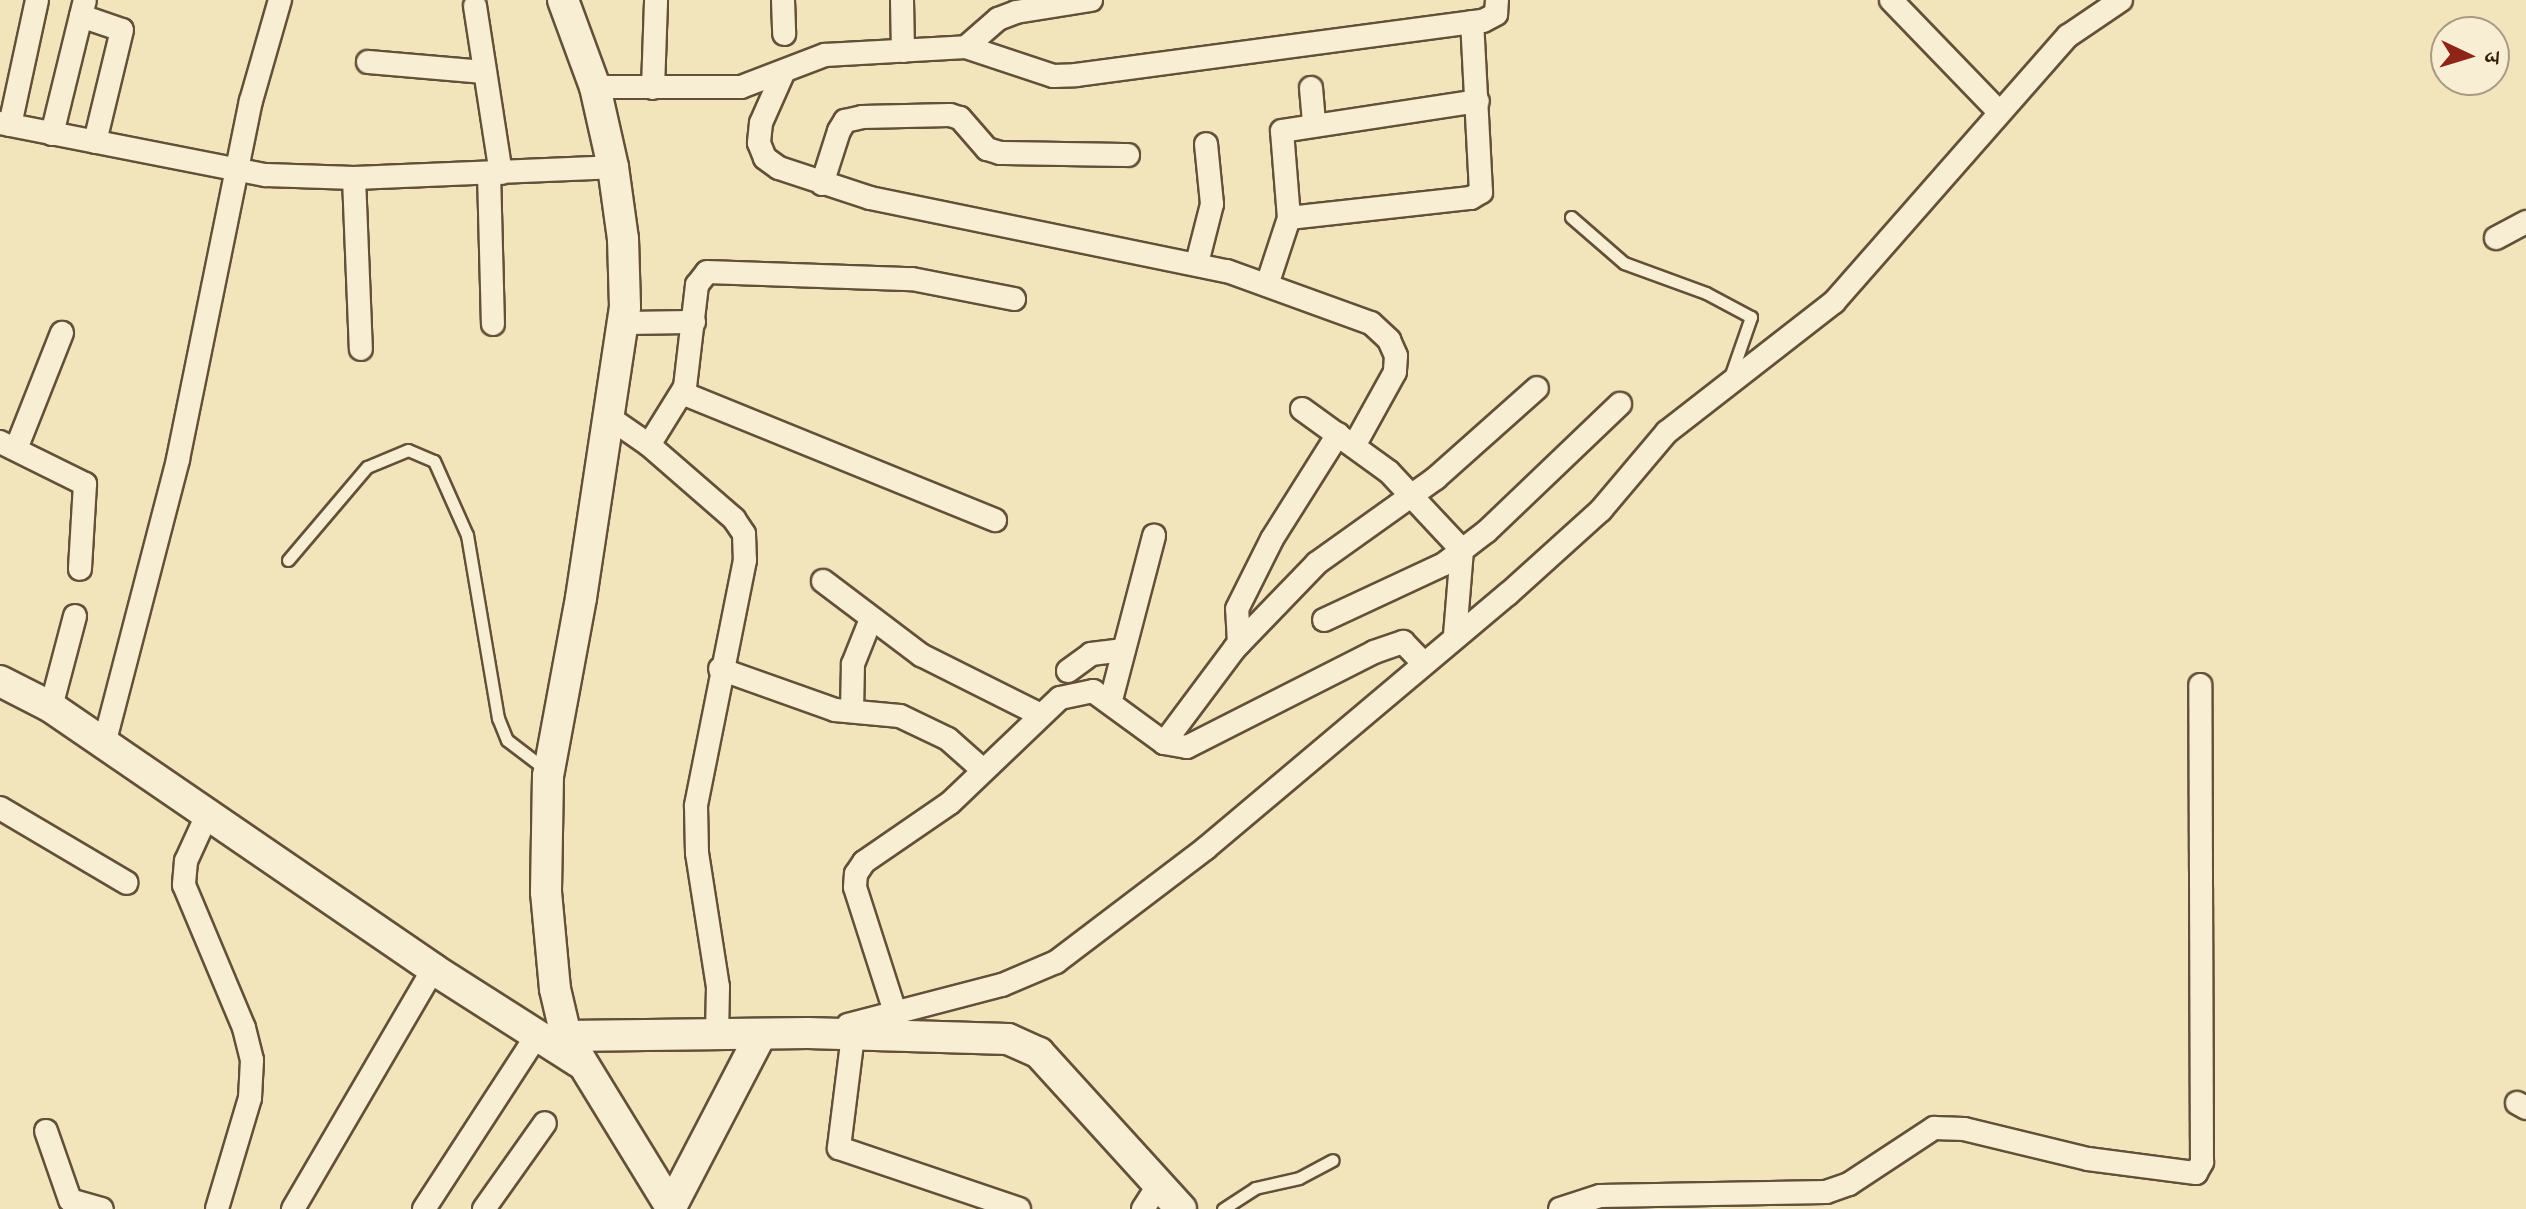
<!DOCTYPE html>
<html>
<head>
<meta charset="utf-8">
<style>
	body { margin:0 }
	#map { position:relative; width:2526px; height:1209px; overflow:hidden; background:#f2e5bc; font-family:"Libre Caslon Text","Noto Serif Devanagari",serif }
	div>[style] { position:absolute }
	.roads { filter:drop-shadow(2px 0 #635038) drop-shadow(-2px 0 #635038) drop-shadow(0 2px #635038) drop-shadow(0 -2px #635038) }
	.lane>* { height:11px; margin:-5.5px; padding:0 5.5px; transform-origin:5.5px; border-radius:5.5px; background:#f7eed3 }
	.street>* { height:22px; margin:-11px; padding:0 11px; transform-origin:11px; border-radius:11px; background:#f7eed3 }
	.secondary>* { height:30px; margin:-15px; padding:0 15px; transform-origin:15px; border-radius:15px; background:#f7eed3 }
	span { translate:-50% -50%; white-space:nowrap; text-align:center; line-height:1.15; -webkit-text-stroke:8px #f7eed3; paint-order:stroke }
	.north { position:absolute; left:2430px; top:16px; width:80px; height:80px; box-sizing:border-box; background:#f7eed3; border:2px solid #a99b83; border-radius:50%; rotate:94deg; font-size:22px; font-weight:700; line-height:32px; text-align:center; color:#331f0c }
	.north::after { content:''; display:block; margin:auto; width:28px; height:36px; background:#8f2418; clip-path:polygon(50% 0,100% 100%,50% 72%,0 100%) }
</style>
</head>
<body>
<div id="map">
	<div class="roads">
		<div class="lane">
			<div style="left:1571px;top:217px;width:70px;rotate:41deg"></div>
			<div style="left:1624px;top:263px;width:87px;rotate:20.1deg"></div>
			<div style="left:1706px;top:293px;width:51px;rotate:28.1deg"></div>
			<div style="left:1751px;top:317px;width:67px;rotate:109.2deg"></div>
			<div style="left:288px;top:560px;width:122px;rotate:-49.7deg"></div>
			<div style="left:367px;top:467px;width:44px;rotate:-22.5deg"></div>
			<div style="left:408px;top:450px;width:28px;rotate:23deg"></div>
			<div style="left:434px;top:461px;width:81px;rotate:66deg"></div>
			<div style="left:467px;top:535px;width:186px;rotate:80.4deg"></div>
			<div style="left:498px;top:718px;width:24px;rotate:68deg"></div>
			<div style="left:507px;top:740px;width:48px;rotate:37.3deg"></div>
			<div style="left:1223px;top:1209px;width:38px;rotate:-33deg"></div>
			<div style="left:1255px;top:1188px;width:45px;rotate:-12.8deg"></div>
			<div style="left:1299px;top:1178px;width:38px;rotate:-28deg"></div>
		</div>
		<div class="street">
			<div style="left:783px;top:0;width:34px;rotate:88deg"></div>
			<div style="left:902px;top:0;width:51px;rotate:88.9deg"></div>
			<div style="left:1891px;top:0;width:156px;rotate:46deg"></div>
			<div style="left:475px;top:6px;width:169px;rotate:81.2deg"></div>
			<div style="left:81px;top:16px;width:43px;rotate:18.9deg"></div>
			<div style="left:122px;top:30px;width:115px;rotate:103.6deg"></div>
			<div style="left:966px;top:47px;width:43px;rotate:-41.2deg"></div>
			<div style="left:998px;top:19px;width:19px;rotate:-21deg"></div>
			<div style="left:1016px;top:12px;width:76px;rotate:-9.1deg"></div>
			<div style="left:368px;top:62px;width:117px;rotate:4.9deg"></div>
			<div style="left:784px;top:71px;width:57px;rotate:113.9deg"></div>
			<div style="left:761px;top:123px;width:20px;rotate:96deg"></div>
			<div style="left:759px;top:143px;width:16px;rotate:68deg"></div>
			<div style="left:765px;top:158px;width:17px;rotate:36deg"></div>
			<div style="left:779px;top:168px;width:96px;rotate:18.2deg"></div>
			<div style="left:870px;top:198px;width:364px;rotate:11.6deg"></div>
			<div style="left:1227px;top:271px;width:153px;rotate:19.9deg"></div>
			<div style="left:1371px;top:323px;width:25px;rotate:43deg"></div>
			<div style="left:1389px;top:340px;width:17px;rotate:66deg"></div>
			<div style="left:1396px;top:356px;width:16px;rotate:94deg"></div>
			<div style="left:1395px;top:372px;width:85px;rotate:119deg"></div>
			<div style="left:595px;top:87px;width:146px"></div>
			<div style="left:741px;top:87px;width:90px;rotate:-20.9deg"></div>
			<div style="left:825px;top:55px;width:141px;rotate:-3.2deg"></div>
			<div style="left:966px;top:47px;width:92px;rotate:18.4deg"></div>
			<div style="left:1053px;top:76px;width:23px;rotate:-2deg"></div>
			<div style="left:1076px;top:75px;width:411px;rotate:-7.6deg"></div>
			<div style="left:1483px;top:21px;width:15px;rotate:-28deg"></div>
			<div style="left:1496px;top:14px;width:14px;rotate:-86deg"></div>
			<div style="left:653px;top:88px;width:88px;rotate:-88deg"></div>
			<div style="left:1311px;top:88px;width:36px;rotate:85deg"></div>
			<div style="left:0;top:123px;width:271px;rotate:11.1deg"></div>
			<div style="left:266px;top:175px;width:88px;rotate:2deg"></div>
			<div style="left:354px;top:178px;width:259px;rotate:-2.4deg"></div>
			<div style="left:10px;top:125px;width:128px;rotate:-77.8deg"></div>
			<div style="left:52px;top:134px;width:138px;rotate:-76.2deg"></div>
			<div style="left:489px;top:173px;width:151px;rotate:88.5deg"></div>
			<div style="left:354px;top:178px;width:171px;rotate:87.7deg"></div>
			<div style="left:822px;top:184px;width:56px;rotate:-72.2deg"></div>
			<div style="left:839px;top:131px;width:12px;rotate:-59deg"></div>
			<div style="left:845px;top:121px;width:17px;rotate:-13deg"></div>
			<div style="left:862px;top:117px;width:88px;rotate:-1.3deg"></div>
			<div style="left:950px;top:115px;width:10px;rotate:17deg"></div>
			<div style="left:960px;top:118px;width:41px;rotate:48.9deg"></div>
			<div style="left:987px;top:149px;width:14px;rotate:17deg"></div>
			<div style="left:1000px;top:153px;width:128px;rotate:0.9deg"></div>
			<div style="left:1289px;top:218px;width:183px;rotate:-6.3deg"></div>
			<div style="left:1471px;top:198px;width:12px;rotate:-31deg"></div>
			<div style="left:1481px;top:192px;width:170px;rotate:-93deg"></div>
			<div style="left:2496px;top:238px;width:34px;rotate:-28deg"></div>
			<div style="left:1197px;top:263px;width:61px;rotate:-75.7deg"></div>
			<div style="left:1212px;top:204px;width:60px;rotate:-95.7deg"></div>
			<div style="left:1267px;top:285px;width:71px;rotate:-71.8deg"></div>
			<div style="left:1289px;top:218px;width:87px;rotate:-94.6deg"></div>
			<div style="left:1282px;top:131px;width:198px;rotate:-8.7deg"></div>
			<div style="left:623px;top:323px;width:71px;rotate:-0.8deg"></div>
			<div style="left:682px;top:393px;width:338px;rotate:22.1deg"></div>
			<div style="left:1302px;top:409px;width:107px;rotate:35.9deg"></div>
			<div style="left:1389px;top:472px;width:107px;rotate:46.9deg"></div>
			<div style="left:1462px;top:550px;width:85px;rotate:94.7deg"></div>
			<div style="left:610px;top:418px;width:47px;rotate:34.7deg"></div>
			<div style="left:649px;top:445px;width:113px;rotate:41deg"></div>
			<div style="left:734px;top:519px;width:18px;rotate:56deg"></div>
			<div style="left:744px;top:534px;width:26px;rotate:88deg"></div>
			<div style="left:745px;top:560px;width:251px;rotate:101.3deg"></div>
			<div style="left:696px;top:806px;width:47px;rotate:88.8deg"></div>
			<div style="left:697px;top:853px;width:136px;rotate:81.1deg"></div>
			<div style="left:718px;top:987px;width:48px;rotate:91.2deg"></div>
			<div style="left:0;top:442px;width:95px;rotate:26.3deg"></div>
			<div style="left:85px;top:484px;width:85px;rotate:93.4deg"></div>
			<div style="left:649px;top:445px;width:68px;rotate:-58.2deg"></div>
			<div style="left:685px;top:387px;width:103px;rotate:-83.3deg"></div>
			<div style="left:697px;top:285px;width:16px;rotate:-52deg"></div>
			<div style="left:707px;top:272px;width:205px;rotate:2deg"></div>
			<div style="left:912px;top:279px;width:104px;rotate:11.1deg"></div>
			<div style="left:16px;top:449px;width:125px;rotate:-68.4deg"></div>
			<div style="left:823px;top:581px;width:123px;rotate:37.1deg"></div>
			<div style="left:921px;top:655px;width:132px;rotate:26.6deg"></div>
			<div style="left:1324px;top:620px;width:132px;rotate:-25deg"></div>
			<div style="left:1444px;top:564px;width:54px;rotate:-37.5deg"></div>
			<div style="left:1487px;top:531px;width:184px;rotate:-43.7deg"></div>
			<div style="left:1239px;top:644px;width:35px;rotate:-93deg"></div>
			<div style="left:1237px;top:609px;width:78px;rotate:-63.4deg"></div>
			<div style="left:1272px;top:539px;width:124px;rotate:-57.8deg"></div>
			<div style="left:720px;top:669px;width:122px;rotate:19.6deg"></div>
			<div style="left:835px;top:710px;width:65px;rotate:5.3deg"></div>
			<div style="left:900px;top:716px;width:53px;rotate:25.6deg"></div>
			<div style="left:948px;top:739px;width:47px;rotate:41.5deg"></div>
			<div style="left:1068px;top:671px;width:29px;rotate:-36deg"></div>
			<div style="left:1091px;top:654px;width:33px;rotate:-7deg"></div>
			<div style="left:1111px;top:700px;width:170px;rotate:-75.3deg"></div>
			<div style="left:51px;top:707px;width:94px;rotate:-75.2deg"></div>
			<div style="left:852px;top:711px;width:47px;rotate:-88.8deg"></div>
			<div style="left:853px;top:664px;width:48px;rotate:-68.2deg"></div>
			<div style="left:1164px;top:743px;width:119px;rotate:-53.2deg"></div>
			<div style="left:1235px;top:648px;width:118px;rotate:-46deg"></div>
			<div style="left:1317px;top:563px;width:146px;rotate:-35.5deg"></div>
			<div style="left:1436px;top:478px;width:135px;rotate:-41.7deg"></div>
			<div style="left:104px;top:744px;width:294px;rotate:-75.4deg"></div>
			<div style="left:178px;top:459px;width:365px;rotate:-78.5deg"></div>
			<div style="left:251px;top:101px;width:105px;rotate:-74deg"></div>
			<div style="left:0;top:808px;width:147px;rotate:30.6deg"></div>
			<div style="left:207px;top:815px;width:51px;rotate:114.5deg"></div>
			<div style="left:186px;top:861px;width:24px;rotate:95deg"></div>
			<div style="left:184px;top:885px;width:155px;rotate:67.2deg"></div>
			<div style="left:244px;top:1028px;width:33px;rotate:76deg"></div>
			<div style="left:252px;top:1060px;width:38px;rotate:93deg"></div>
			<div style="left:250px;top:1098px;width:116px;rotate:106.6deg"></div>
			<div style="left:896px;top:1015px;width:134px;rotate:-107.8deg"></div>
			<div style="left:855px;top:887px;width:13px;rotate:-86deg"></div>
			<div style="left:856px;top:874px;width:14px;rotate:-56deg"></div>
			<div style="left:864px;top:862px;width:104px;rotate:-34.5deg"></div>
			<div style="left:950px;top:803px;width:152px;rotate:-43.7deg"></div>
			<div style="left:1060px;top:698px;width:34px;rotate:-12deg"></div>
			<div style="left:1093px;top:691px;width:88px;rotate:36.2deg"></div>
			<div style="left:1164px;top:743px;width:23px;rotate:10deg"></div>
			<div style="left:1187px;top:747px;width:210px;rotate:-26.9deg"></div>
			<div style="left:1374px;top:652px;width:31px;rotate:-19deg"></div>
			<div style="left:1403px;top:642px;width:28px;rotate:46deg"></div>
			<div style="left:848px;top:1025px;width:159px;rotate:-14.6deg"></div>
			<div style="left:1002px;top:985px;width:59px;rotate:-23.1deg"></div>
			<div style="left:1056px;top:962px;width:188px;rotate:-37.2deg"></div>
			<div style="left:1206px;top:848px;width:395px;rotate:-40.1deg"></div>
			<div style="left:1508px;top:594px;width:125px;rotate:-42.1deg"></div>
			<div style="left:1601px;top:510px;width:102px;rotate:-49.8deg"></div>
			<div style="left:1667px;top:432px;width:212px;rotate:-37.9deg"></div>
			<div style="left:1834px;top:302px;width:354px;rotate:-48.7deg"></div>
			<div style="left:2068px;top:36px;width:64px;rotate:-34.2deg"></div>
			<div style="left:853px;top:1035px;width:114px;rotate:97.1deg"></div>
			<div style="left:839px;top:1148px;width:190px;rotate:18.7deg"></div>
			<div style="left:2517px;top:1103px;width:10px;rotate:29deg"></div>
			<div style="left:46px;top:1131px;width:73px;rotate:70.8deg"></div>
			<div style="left:70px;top:1200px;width:33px;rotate:16deg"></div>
			<div style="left:293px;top:1209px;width:278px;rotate:-59.7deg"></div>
			<div style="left:424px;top:1209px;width:207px;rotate:-57deg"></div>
			<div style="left:484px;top:1209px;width:105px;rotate:-54.7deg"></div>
			<div style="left:1143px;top:1209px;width:27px;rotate:-57deg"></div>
			<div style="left:1560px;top:1209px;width:42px;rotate:-18deg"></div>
			<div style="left:1600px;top:1196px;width:226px;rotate:-1deg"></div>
			<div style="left:1826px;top:1192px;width:24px;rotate:-19deg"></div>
			<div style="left:1849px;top:1184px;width:102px;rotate:-33.4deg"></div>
			<div style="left:1934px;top:1128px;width:30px;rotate:2deg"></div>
			<div style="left:1964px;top:1129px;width:128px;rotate:13.6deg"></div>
			<div style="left:2088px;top:1159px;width:109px;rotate:7.4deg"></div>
			<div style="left:2196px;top:1173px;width:13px;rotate:-61deg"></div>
			<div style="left:2202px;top:1162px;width:477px;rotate:-90.2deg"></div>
		</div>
		<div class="secondary">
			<div style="left:563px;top:0;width:93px;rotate:69.8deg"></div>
			<div style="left:595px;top:87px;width:82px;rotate:77.3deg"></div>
			<div style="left:613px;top:167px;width:73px;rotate:82.1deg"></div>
			<div style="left:623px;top:239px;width:68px;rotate:88.3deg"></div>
			<div style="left:625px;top:307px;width:294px;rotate:98.6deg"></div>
			<div style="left:581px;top:598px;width:181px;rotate:100.5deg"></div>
			<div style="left:548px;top:776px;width:116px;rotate:91deg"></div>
			<div style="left:546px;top:892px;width:97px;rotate:84.7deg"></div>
			<div style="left:555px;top:989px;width:48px;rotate:76.8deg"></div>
			<div style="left:566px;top:1036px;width:203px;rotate:58.5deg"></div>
			<div style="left:0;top:681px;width:57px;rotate:27deg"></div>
			<div style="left:51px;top:707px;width:463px;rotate:34.4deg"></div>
			<div style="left:433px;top:969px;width:173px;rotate:32.5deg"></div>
			<div style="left:566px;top:1036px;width:242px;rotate:-0.7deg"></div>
			<div style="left:808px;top:1033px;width:200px;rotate:1.7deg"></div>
			<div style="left:1008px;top:1039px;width:34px;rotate:24deg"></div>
			<div style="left:1039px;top:1053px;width:211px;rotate:47.7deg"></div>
			<div style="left:671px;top:1207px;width:193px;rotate:-62.5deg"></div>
		</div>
	</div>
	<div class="north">उ</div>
</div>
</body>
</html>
